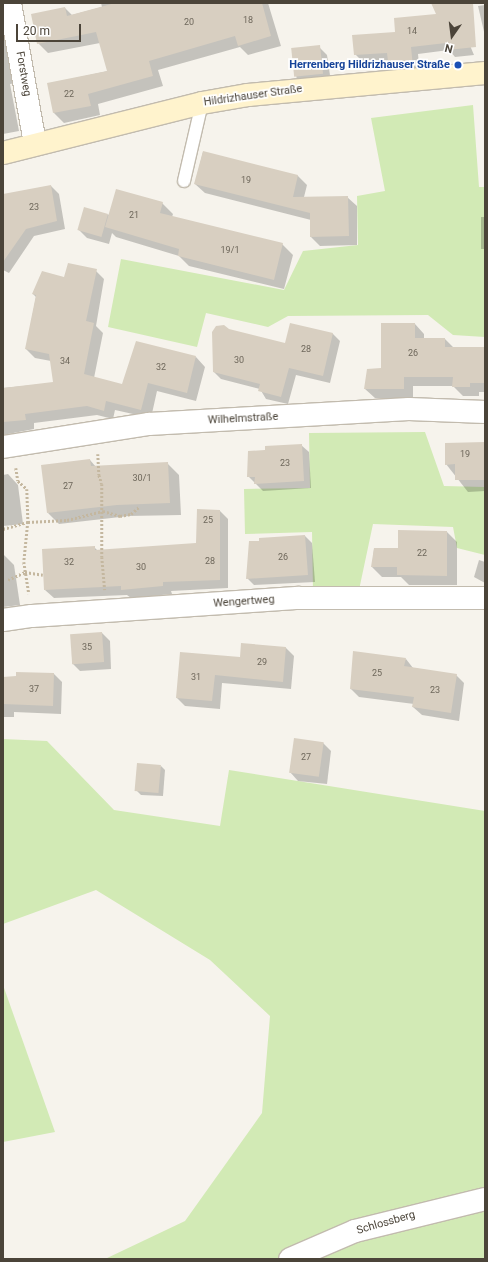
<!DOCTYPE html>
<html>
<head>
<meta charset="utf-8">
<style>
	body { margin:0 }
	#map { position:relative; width:488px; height:1262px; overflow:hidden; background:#f6f3ec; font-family:Roboto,sans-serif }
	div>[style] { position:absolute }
	.green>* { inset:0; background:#d2eab5 }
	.shadow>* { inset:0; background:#0003; transform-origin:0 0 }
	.building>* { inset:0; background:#d8cfc1; transform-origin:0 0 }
	.path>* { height:2.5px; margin-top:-1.25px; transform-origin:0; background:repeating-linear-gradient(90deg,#c4b79f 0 2px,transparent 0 4px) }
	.roads { filter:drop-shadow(1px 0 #c2bbae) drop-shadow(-1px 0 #c2bbae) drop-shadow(0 1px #c2bbae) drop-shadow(0 -1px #c2bbae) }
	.lane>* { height:12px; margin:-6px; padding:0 6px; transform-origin:6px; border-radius:6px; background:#fff }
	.street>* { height:22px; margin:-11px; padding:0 11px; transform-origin:11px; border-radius:11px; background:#fff }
	.secondary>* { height:22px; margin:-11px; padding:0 11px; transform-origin:11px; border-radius:11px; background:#fff3cd }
	.dots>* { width:11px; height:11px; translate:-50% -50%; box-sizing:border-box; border:2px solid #fff; border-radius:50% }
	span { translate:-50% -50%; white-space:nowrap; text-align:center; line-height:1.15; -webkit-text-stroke:3.5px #fff; paint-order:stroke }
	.number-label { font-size:9px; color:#6e675b }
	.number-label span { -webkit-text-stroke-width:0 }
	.transit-label { font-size:11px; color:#164399; font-weight:700 }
	.right { translate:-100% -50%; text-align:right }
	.street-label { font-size:11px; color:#4b4439 }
	.frame { position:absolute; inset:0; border:4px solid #4b4439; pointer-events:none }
	.north { position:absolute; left:432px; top:16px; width:40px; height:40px; -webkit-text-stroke:3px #fff; paint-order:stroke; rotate:194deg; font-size:11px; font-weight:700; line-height:16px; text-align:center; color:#4b4439 }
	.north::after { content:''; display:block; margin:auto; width:14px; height:18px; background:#4b4439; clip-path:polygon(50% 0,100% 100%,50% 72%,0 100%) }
	.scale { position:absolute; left:16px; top:24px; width:65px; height:18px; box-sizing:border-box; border:2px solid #4b4439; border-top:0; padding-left:5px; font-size:12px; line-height:14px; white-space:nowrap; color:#4b4439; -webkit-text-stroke:3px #fff; paint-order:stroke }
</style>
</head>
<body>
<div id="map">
	<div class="green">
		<div style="clip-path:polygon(473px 105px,479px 187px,485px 187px,485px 337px,453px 335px,428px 315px,288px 316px,268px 327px,206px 313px,197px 347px,108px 327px,121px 259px,284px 290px,303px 251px,358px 245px,357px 196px,385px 191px,371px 118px)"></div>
		<div style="clip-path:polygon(425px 432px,444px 486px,485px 487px,485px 555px,457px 548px,453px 527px,373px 524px,359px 590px,313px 591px,312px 532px,245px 534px,244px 489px,310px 488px,309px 433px)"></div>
		<div style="clip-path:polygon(3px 739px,47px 741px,114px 810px,220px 826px,229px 770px,485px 811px,485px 1259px,105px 1259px,185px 1221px,262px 1113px,270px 1016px,210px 960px,96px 890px,3px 924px)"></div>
		<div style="clip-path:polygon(3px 985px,55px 1132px,3px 1142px)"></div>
	</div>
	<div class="shadow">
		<div style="clip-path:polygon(101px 3px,268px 3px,281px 46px,248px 55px,240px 47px,158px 70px,163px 86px,98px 104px,100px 115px,64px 123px,54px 113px,48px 84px,108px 71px,100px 43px,48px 53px,38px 43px,65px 8px,72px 15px,102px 7px)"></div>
		<div style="clip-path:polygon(444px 3px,453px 5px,474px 55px,455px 57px,449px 50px,418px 54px,420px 74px,397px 76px,390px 69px,389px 60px,362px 61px,355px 54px,445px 14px)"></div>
		<div style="clip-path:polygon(485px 5px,485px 36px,478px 6px)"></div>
		<div style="clip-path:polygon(3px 14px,17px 83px,10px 84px,19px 131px,3px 134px)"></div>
		<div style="clip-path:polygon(319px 47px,327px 55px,331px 82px,304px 85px,296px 77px)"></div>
		<div style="clip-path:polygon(203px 152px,298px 176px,307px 185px,304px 197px,347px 197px,357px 206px,357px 245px,320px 246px,311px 237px,311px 220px,205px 193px,195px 184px)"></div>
		<div style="clip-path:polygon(51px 186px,59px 194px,65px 229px,34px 236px,9px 273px,3px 270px,3px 200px)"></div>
		<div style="clip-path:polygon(162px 203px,173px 214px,172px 217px,282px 244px,293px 255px,284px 289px,189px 266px,179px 256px,116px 237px,112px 233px,109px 244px,87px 238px,79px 230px,107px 215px)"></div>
		<div style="left:481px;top:217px;width:4px;height:32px"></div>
		<div style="clip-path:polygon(95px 270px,104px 279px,96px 326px,103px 333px,94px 378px,123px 385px,196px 357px,205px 367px,196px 401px,157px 391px,151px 418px,115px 410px,113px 419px,97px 415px,34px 423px,34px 429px,3px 435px,3px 388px,54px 383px,51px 361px,35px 358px,26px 349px,36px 297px,33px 294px,64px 279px)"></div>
		<div style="clip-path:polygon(291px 324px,333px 334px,340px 341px,330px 383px,296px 375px,288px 404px,266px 399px,260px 389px,221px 379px,214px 372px,229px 330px,286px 345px)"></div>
		<div style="clip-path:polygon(415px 324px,424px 334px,424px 339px,445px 339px,454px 348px,485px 348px,485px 392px,479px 392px,479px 396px,463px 396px,453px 386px,413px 386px,413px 398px,375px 398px,365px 389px)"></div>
		<div style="clip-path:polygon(485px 443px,485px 491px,468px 492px,446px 464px)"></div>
		<div style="clip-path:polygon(301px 445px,309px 452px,311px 488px,263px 491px,248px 476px,266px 452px)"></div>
		<div style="clip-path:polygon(90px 460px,96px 467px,167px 463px,179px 475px,181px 515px,129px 516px,59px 524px,48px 513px)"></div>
		<div style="clip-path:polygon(8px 474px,18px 485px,23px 524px,3px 526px,3px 475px)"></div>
		<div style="clip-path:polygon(220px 511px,228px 519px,228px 588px,171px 591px,172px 594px,131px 598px,127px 595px,54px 598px,45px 590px,94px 547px,98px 551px,197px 544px)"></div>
		<div style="clip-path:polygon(399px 531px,447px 532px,457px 542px,457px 585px,409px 585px,401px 577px,382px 577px,372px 567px,374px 549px,399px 549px)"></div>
		<div style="clip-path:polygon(305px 536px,312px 543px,315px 582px,254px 585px,247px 578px)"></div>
		<div style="clip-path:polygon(4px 555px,14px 565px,20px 605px,3px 607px)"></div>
		<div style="clip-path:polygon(479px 560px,485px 562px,485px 583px,474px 577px)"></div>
		<div style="clip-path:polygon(102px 633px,110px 641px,111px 669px,80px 671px,72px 663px)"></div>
		<div style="clip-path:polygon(242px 644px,286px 648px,294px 656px,291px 689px,222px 683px,220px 709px,185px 706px,177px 698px,241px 658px)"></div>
		<div style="clip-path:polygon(406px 659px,413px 668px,456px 675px,464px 683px,459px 721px,422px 715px,413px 707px,414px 704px,359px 697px,351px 689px)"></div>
		<div style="clip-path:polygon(54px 674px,62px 682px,61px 714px,14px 712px,14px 717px,3px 717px,3px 678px)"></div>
		<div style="clip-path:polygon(323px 743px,331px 751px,327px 784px,298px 781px,290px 772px)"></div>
		<div style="clip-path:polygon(161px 766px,165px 770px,163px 796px,141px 795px,137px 791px)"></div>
	</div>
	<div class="building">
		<div style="clip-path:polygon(115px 3px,262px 3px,271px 36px,238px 46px,235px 36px,149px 61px,153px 76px,88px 94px,91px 106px,53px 113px,47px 83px,107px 71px,96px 32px,37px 44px,31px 14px,65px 7px,67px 16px)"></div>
		<div style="clip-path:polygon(431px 3px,473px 3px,476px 47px,447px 50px,446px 43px,411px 47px,413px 67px,389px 69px,387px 53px,354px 55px,352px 35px,395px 32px,394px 18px,436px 14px)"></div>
		<div style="left:320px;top:45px;width:29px;height:29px;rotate:84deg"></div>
		<div style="clip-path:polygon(203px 151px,298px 175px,293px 197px,348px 196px,349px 236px,310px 237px,310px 213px,194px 184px)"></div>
		<div style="clip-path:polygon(51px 185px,57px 221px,26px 229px,3px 262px,3px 194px)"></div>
		<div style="clip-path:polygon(116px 189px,163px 202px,160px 213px,283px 243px,274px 280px,178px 256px,179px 249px,105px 227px)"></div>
		<div style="left:84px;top:207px;width:25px;height:24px;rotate:16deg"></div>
		<div style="clip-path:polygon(68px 263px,97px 269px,86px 321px,94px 323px,84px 374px,122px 384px,136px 341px,196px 356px,187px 393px,148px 383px,141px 410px,106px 401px,104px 411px,87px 406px,25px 414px,26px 420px,3px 422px,3px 388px,53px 382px,49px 354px,25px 349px,36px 295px,32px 294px,42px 271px,64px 277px)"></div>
		<div style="clip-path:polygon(290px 323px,333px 333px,323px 376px,289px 368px,281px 397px,258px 391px,260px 384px,213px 372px,212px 332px,216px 326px,224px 325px,229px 329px,285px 343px)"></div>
		<div style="clip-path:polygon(381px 323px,415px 323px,415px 338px,445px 338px,445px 347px,485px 347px,485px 383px,470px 383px,470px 387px,452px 387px,453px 377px,404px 377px,404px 389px,364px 389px,367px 369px,381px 368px)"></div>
		<div style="clip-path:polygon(485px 442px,485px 480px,455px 480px,455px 464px,445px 465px,445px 443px)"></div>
		<div style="clip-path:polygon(302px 444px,304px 481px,254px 484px,255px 477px,247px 477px,248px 451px,265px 450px,265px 446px)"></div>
		<div style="clip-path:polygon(90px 459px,91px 466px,168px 462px,170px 503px,117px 505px,47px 513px,41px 465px)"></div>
		<div style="clip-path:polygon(197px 509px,220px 510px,220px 580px,163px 582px,163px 586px,121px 590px,121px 586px,44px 590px,42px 549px,95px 546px,95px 550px,196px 543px)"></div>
		<div style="clip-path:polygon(398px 530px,447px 531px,447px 576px,397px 575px,397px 567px,371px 567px,374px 548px,398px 548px)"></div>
		<div style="clip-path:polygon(305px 535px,308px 575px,246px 579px,249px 541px,259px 541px,259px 538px)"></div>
		<div style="left:102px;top:632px;width:30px;height:32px;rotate:86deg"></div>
		<div style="clip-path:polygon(241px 643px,286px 647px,283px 682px,215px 675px,212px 701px,176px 698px,180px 652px,240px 657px)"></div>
		<div style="clip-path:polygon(353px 651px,406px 658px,404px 666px,457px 674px,451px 713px,412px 707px,414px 697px,350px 689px)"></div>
		<div style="clip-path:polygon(16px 672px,54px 673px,53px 706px,3px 704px,3px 677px,16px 676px)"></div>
		<div style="left:294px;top:738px;width:30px;height:35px;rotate:8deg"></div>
		<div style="left:137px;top:763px;width:24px;height:28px;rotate:5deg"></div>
	</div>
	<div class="path">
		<div style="left:98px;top:454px;width:21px;rotate:87deg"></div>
		<div style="left:99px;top:475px;width:9px;rotate:72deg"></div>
		<div style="left:102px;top:484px;width:73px;rotate:90deg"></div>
		<div style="left:102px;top:557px;width:33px;rotate:85deg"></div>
		<div style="left:16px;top:468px;width:13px;rotate:81deg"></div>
		<div style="left:18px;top:481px;width:12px;rotate:42deg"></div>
		<div style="left:27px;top:489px;width:33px;rotate:88deg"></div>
		<div style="left:28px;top:522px;width:40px;rotate:95.7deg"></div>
		<div style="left:24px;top:562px;width:32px;rotate:81deg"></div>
		<div style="left:3px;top:529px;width:26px;rotate:-16deg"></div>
		<div style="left:28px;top:522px;width:39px;rotate:-3deg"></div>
		<div style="left:67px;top:520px;width:37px;rotate:-14deg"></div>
		<div style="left:103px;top:511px;width:18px;rotate:16deg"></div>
		<div style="left:120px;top:516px;width:11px;rotate:-10deg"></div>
		<div style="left:131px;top:514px;width:11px;rotate:-41deg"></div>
		<div style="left:8px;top:580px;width:19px;rotate:-25deg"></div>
		<div style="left:25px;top:572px;width:18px;rotate:9deg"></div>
	</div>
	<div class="roads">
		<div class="lane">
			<div style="left:184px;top:181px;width:80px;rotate:-77deg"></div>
		</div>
		<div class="street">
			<div style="left:10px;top:3px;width:143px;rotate:79.9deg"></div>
			<div style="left:3px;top:447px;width:148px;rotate:-9deg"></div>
			<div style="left:149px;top:424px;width:260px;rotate:-3.3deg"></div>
			<div style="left:409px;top:409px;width:76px;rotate:2.3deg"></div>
			<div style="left:3px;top:620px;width:29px;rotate:-8deg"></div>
			<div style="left:32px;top:616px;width:268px;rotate:-3.9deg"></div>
			<div style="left:299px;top:598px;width:186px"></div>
			<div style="left:290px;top:1259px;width:71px;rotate:-23.3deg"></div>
			<div style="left:355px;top:1231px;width:134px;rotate:-13.8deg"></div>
		</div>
		<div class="secondary">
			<div style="left:3px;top:153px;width:205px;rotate:-14.1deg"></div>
			<div style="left:202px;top:103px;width:47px;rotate:-9.9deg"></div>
			<div style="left:248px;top:95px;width:238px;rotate:-5.3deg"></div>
		</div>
	</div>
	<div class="dots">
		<div style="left:458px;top:65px;background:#1a4fb4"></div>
	</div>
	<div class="number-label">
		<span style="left:248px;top:20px">18</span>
		<span style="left:189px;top:22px">20</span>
		<span style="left:412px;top:31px">14</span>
		<span style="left:69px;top:94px">22</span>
		<span style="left:246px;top:180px">19</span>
		<span style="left:34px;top:207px">23</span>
		<span style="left:134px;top:215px">21</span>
		<span style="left:230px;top:250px">19/1</span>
		<span style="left:306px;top:349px">28</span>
		<span style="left:413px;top:353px">26</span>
		<span style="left:239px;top:360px">30</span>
		<span style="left:65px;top:361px">34</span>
		<span style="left:161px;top:367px">32</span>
		<span style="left:465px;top:454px">19</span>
		<span style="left:285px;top:463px">23</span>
		<span style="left:142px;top:478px">30/1</span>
		<span style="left:68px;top:486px">27</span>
		<span style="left:208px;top:520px">25</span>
		<span style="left:422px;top:553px">22</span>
		<span style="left:283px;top:557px">26</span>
		<span style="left:210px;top:561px">28</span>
		<span style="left:69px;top:562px">32</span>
		<span style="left:141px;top:567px">30</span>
		<span style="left:87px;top:647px">35</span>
		<span style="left:262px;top:662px">29</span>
		<span style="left:377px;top:673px">25</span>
		<span style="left:196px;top:677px">31</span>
		<span style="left:34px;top:689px">37</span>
		<span style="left:435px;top:690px">23</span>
		<span style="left:306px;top:757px">27</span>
	</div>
	<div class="transit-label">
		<span class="right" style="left:450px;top:65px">Herrenberg Hildrizhauser Straße</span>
	</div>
	<div class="street-label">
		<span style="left:23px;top:74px;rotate:80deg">Forstweg</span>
		<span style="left:253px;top:96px;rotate:-8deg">Hildrizhauser Straße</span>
		<span style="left:243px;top:419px;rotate:-3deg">Wilhelmstraße</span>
		<span style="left:244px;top:602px;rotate:-4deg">Wengertweg</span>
		<span style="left:386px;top:1223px;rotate:-16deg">Schlossberg</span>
	</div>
	<div class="frame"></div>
	<div class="north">N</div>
	<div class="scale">20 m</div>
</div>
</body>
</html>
